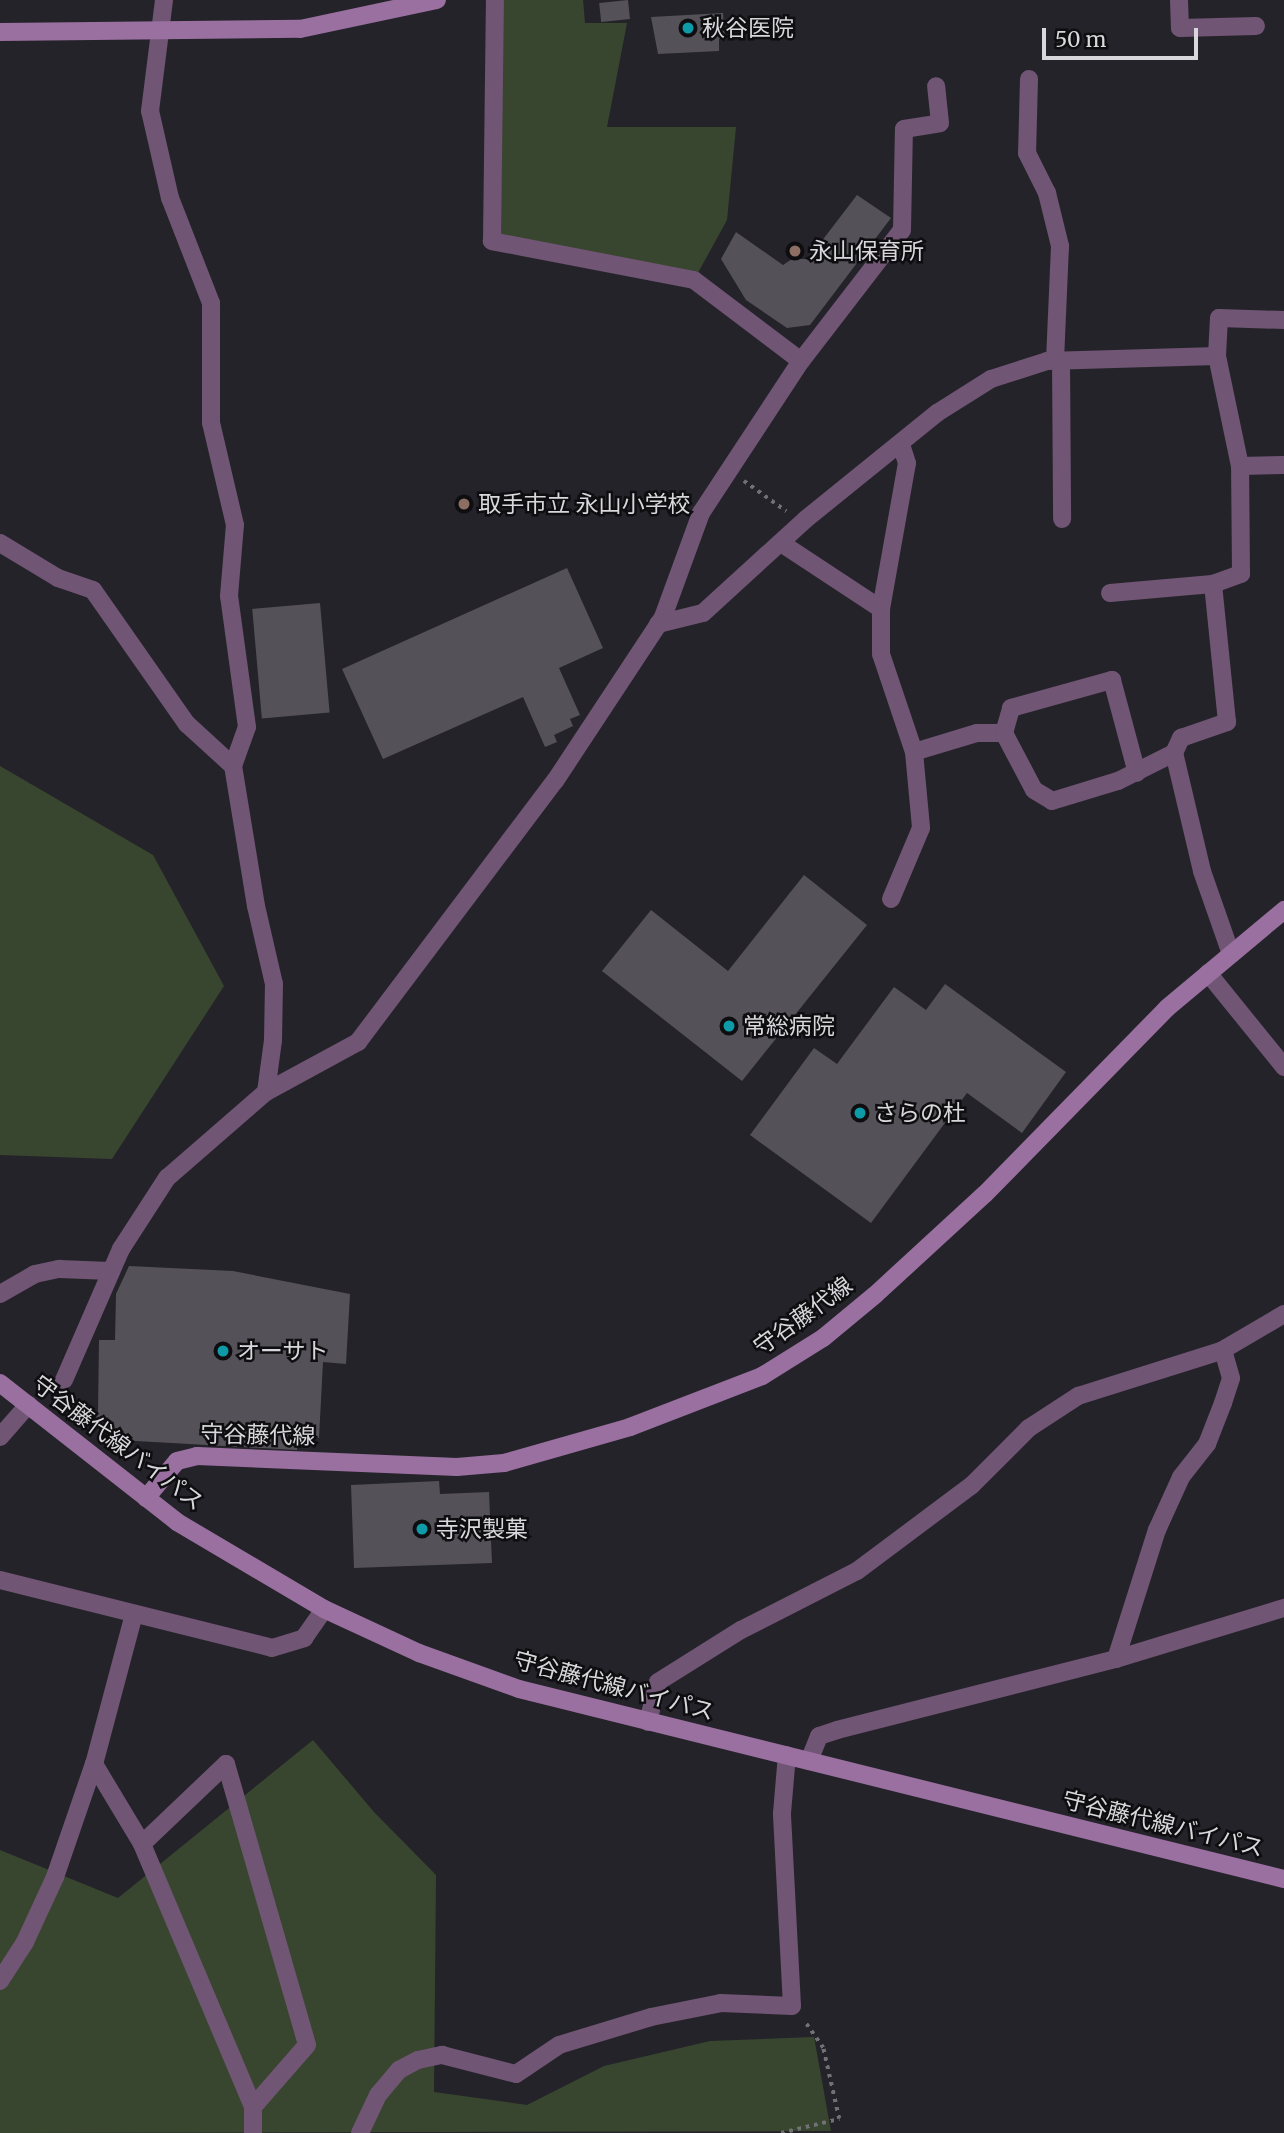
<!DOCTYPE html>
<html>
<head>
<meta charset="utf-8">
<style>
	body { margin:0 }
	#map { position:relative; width:1284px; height:2133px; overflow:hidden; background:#25232a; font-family:Merriweather,"Noto Sans JP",serif }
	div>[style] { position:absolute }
	.green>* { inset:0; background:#38462f }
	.building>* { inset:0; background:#545159; transform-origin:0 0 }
	.path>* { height:3.5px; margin-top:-1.75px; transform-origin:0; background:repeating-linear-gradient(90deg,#717075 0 3.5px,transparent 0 8.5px) }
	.street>* { height:18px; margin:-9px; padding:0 9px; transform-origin:9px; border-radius:9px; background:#705574 }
	.secondary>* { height:18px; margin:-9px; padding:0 9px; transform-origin:9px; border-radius:9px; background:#9a70a1 }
	.dots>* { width:19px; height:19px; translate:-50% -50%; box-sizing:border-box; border:4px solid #0e0d10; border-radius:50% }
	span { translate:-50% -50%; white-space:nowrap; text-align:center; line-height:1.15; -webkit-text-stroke:5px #0e0d10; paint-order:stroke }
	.poi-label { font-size:23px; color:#d8d7db }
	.left { translate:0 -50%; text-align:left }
	.street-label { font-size:23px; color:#d8d7db }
	.scale { position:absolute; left:1042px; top:28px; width:156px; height:32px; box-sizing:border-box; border:4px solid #d8d7db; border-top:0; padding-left:9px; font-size:21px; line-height:24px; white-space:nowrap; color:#d8d7db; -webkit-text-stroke:5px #0e0d10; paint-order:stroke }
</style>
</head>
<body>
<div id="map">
	<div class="green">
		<div style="clip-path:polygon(495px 0,583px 0,585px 23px,627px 23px,607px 127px,736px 127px,727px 220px,694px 280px,492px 241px)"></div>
		<div style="clip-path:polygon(0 766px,153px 855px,224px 986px,112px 1159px,0 1155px)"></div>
		<div style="clip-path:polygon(313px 1740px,374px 1812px,436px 1875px,434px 2092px,527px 2105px,604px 2066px,710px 2041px,814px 2037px,831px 2131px,0 2133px,0 1850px,118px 1898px)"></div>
	</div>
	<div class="building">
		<div style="left:628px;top:0;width:19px;height:29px;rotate:84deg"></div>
		<div style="clip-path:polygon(723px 13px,725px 39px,719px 39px,719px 51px,658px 54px,651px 17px)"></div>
		<div style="clip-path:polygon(857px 195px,891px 218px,810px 325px,787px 328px,746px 300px,721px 259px,736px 232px,783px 265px,792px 259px,808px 259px)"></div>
		<div style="clip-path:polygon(567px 568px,603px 648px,559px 668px,580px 715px,570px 719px,573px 726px,554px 735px,557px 742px,545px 747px,523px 697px,383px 759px,342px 669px)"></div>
		<div style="left:320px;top:603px;width:110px;height:68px;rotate:85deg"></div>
		<div style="clip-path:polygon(804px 875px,867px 925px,742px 1081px,602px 971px,651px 910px,728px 971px)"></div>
		<div style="clip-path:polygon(945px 984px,1066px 1072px,1022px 1133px,967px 1093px,871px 1223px,750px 1135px,814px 1048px,837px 1064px,894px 987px,926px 1010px)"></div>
		<div style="clip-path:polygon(129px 1266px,233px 1271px,350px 1294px,346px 1364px,323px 1362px,319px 1438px,298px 1437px,297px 1450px,118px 1440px,88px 1412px,98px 1412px,99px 1340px,115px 1340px,116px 1294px)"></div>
		<div style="clip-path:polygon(439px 1481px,440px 1494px,489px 1492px,492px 1563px,354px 1568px,351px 1485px)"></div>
	</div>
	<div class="path">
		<div style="left:744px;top:481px;width:52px;rotate:35.5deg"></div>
		<div style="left:781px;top:2133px;width:60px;rotate:-13.6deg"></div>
		<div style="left:839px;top:2119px;width:73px;rotate:-102.7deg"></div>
		<div style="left:823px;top:2048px;width:33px;rotate:-125deg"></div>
	</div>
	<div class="street">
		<div style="left:1179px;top:0;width:28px;rotate:88deg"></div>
		<div style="left:1180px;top:28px;width:76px;rotate:-1.5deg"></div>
		<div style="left:1029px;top:79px;width:74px;rotate:91.5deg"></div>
		<div style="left:1027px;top:153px;width:45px;rotate:63.4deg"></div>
		<div style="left:1047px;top:193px;width:55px;rotate:76.2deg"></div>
		<div style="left:1060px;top:246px;width:115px;rotate:92.5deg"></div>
		<div style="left:1217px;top:356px;width:112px;rotate:78.2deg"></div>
		<div style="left:801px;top:361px;width:165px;rotate:-52.4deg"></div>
		<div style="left:902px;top:230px;width:101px;rotate:-88.9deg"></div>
		<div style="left:904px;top:129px;width:36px;rotate:-9deg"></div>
		<div style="left:940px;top:123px;width:37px;rotate:-96deg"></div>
		<div style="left:1061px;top:361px;width:158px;rotate:89.6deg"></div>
		<div style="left:0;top:543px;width:68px;rotate:31.1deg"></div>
		<div style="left:58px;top:578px;width:37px;rotate:19deg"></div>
		<div style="left:93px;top:590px;width:164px;rotate:55deg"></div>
		<div style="left:187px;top:724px;width:62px;rotate:42.4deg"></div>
		<div style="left:781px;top:543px;width:120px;rotate:33.4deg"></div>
		<div style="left:881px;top:609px;width:148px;rotate:-79.9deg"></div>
		<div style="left:907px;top:463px;width:20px;rotate:-108deg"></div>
		<div style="left:1110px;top:593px;width:103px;rotate:-5deg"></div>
		<div style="left:881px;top:609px;width:45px;rotate:90deg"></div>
		<div style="left:881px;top:654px;width:103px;rotate:71.4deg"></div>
		<div style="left:914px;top:752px;width:76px;rotate:84.7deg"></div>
		<div style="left:921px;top:828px;width:77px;rotate:112.9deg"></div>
		<div style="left:658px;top:624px;width:46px;rotate:-13.7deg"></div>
		<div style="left:703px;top:613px;width:139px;rotate:-42.4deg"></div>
		<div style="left:806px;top:519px;width:169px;rotate:-39deg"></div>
		<div style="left:937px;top:413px;width:64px;rotate:-32.2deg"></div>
		<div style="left:991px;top:379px;width:59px;rotate:-17.8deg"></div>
		<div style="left:1047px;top:361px;width:170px;rotate:-1.7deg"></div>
		<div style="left:1217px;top:356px;width:38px;rotate:-87deg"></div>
		<div style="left:1219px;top:318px;width:65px;rotate:1.8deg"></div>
		<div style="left:1004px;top:733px;width:26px;rotate:-74deg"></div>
		<div style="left:1011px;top:708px;width:105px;rotate:-15.5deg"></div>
		<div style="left:1112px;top:680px;width:96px;rotate:75deg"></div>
		<div style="left:914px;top:752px;width:66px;rotate:-16.8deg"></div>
		<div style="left:977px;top:733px;width:27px"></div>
		<div style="left:1004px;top:733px;width:64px;rotate:62.2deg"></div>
		<div style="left:1034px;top:790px;width:21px;rotate:31deg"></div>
		<div style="left:1052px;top:801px;width:69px;rotate:-16.9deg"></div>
		<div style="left:1118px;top:781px;width:63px;rotate:-26.6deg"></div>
		<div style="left:1231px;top:954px;width:88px;rotate:-109.3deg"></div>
		<div style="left:1202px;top:871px;width:121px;rotate:-103.3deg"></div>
		<div style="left:1174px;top:753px;width:17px;rotate:-65deg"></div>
		<div style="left:1181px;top:738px;width:49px;rotate:-19.2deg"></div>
		<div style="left:1227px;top:722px;width:139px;rotate:-95.8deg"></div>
		<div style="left:1213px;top:584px;width:30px;rotate:-20deg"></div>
		<div style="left:1241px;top:574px;width:108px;rotate:-90.5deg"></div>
		<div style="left:1240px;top:466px;width:44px;rotate:-1.3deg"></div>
		<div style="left:1208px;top:973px;width:121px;rotate:51deg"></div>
		<div style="left:266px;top:1092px;width:105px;rotate:-28.5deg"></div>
		<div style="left:358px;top:1042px;width:327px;rotate:-53deg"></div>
		<div style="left:555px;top:781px;width:196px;rotate:-56.6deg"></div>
		<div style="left:663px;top:617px;width:111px;rotate:-69.9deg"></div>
		<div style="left:701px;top:513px;width:182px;rotate:-56.7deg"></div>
		<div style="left:801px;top:361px;width:134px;rotate:-142.9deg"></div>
		<div style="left:694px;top:280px;width:206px;rotate:-169.1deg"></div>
		<div style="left:492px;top:241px;width:241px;rotate:-89.3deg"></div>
		<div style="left:0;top:1294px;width:40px;rotate:-29.7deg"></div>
		<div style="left:35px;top:1274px;width:25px;rotate:-12deg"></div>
		<div style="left:59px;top:1269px;width:52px;rotate:2.2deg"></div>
		<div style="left:64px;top:1380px;width:143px;rotate:-66.5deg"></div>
		<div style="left:121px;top:1249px;width:85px;rotate:-57.1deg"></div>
		<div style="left:167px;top:1178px;width:131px;rotate:-41deg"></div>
		<div style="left:266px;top:1092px;width:52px;rotate:-82.3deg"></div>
		<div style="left:273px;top:1040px;width:56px;rotate:-89deg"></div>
		<div style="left:274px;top:984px;width:80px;rotate:-103deg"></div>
		<div style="left:256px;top:906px;width:142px;rotate:-99.3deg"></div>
		<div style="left:233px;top:766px;width:41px;rotate:-70.3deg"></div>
		<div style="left:247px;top:727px;width:132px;rotate:-97.8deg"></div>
		<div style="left:229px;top:596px;width:71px;rotate:-85.2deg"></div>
		<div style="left:235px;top:525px;width:105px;rotate:-103.2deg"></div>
		<div style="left:211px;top:423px;width:120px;rotate:-90deg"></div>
		<div style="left:211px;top:303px;width:113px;rotate:-111.3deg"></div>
		<div style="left:170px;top:198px;width:89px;rotate:-102.9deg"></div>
		<div style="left:150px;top:111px;width:112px;rotate:-82.8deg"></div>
		<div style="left:0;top:1437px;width:43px;rotate:-48.8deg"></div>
		<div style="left:0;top:1580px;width:280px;rotate:14deg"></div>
		<div style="left:272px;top:1648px;width:34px;rotate:-17deg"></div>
		<div style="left:304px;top:1638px;width:35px;rotate:-55deg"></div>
		<div style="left:134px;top:1614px;width:155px;rotate:104.9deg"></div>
		<div style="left:94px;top:1764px;width:93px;rotate:59deg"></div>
		<div style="left:142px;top:1844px;width:285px;rotate:67.1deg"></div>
		<div style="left:253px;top:2107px;width:26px;rotate:90deg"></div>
		<div style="left:1116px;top:1659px;width:135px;rotate:-72.4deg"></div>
		<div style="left:1157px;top:1530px;width:58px;rotate:-65.6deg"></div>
		<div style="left:1181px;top:1477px;width:42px;rotate:-51.8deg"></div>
		<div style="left:1207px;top:1444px;width:44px;rotate:-68.7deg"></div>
		<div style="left:1223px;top:1403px;width:26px;rotate:-72deg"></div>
		<div style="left:1231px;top:1378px;width:29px;rotate:-106deg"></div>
		<div style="left:648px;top:1722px;width:41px;rotate:-76deg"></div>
		<div style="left:658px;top:1682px;width:98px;rotate:-32.1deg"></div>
		<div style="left:741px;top:1630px;width:130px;rotate:-27deg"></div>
		<div style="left:857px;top:1571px;width:144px;rotate:-36.8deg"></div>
		<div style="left:972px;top:1485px;width:81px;rotate:-45deg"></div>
		<div style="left:1029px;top:1428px;width:59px;rotate:-33.1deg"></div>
		<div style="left:1078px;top:1396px;width:150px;rotate:-17.5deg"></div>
		<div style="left:1221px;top:1351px;width:73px;rotate:-30.4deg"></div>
		<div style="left:809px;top:1761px;width:27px;rotate:-68deg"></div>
		<div style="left:819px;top:1736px;width:19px;rotate:-18deg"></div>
		<div style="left:837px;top:1730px;width:288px;rotate:-14.3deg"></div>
		<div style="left:1116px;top:1659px;width:176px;rotate:-16.9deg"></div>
		<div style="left:142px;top:1844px;width:116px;rotate:-43.6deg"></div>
		<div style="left:226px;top:1764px;width:292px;rotate:73.9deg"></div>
		<div style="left:307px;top:2045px;width:82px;rotate:131.1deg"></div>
		<div style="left:0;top:1981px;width:46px;rotate:-57.3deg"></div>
		<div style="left:25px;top:1942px;width:72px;rotate:-65.2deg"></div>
		<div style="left:55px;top:1877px;width:120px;rotate:-71deg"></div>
		<div style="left:360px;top:2133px;width:42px;rotate:-64.7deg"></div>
		<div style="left:378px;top:2095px;width:33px;rotate:-50deg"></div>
		<div style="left:399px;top:2070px;width:21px;rotate:-28deg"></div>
		<div style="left:418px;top:2060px;width:25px;rotate:-12deg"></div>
		<div style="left:442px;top:2055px;width:76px;rotate:14.4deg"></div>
		<div style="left:516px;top:2074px;width:52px;rotate:-34deg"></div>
		<div style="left:559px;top:2045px;width:96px;rotate:-16.9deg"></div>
		<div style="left:651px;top:2017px;width:71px;rotate:-11.3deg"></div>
		<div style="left:721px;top:2003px;width:71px;rotate:2.4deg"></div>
		<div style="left:792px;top:2006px;width:193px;rotate:-93deg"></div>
		<div style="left:782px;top:1813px;width:58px;rotate:-85.1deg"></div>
	</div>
	<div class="secondary">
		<div style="left:0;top:32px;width:300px;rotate:-0.6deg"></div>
		<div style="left:300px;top:29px;width:140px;rotate:-12deg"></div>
		<div style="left:0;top:1383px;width:225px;rotate:38.1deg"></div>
		<div style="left:177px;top:1522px;width:171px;rotate:30.6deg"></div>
		<div style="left:324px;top:1609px;width:105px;rotate:24.9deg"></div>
		<div style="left:419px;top:1653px;width:106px;rotate:19.8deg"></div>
		<div style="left:519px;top:1689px;width:788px;rotate:13.95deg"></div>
		<div style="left:146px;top:1498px;width:48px;rotate:-50deg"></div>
		<div style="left:177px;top:1461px;width:21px;rotate:-14deg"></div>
		<div style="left:197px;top:1456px;width:260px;rotate:2.4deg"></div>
		<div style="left:457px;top:1467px;width:47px;rotate:-4.9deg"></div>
		<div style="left:504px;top:1463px;width:131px;rotate:-15.9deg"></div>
		<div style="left:630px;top:1427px;width:142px;rotate:-21.1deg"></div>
		<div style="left:762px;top:1376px;width:72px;rotate:-31.9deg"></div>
		<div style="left:823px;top:1338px;width:67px;rotate:-39.6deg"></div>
		<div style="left:875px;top:1295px;width:149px;rotate:-42.6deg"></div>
		<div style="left:985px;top:1194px;width:260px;rotate:-45.6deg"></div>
		<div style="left:1167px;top:1008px;width:153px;rotate:-39.9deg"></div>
	</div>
	<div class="dots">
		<div style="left:688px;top:28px;background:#0f9aa8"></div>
		<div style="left:795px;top:251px;background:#8d6e63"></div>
		<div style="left:464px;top:504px;background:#8d6e63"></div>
		<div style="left:729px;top:1026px;background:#0f9aa8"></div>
		<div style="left:860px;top:1113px;background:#0f9aa8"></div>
		<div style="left:223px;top:1351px;background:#0f9aa8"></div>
		<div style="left:422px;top:1529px;background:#0f9aa8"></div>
	</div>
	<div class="poi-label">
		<span class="left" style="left:702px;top:28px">秋谷医院</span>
		<span class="left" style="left:809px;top:251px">永山保育所</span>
		<span class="left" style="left:478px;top:504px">取手市立 永山小学校</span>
		<span class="left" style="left:743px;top:1026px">常総病院</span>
		<span class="left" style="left:874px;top:1113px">さらの杜</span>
		<span class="left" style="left:237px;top:1351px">オーサト</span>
		<span class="left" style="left:436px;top:1529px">寺沢製菓</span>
	</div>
	<div class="street-label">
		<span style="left:803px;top:1316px;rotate:-36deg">守谷藤代線</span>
		<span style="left:258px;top:1435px;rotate:1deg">守谷藤代線</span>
		<span style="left:118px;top:1443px;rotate:37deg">守谷藤代線バイパス</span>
		<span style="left:614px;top:1686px;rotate:15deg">守谷藤代線バイパス</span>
		<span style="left:1163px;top:1824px;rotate:14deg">守谷藤代線バイパス</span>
	</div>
	<div class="scale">50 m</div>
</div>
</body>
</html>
